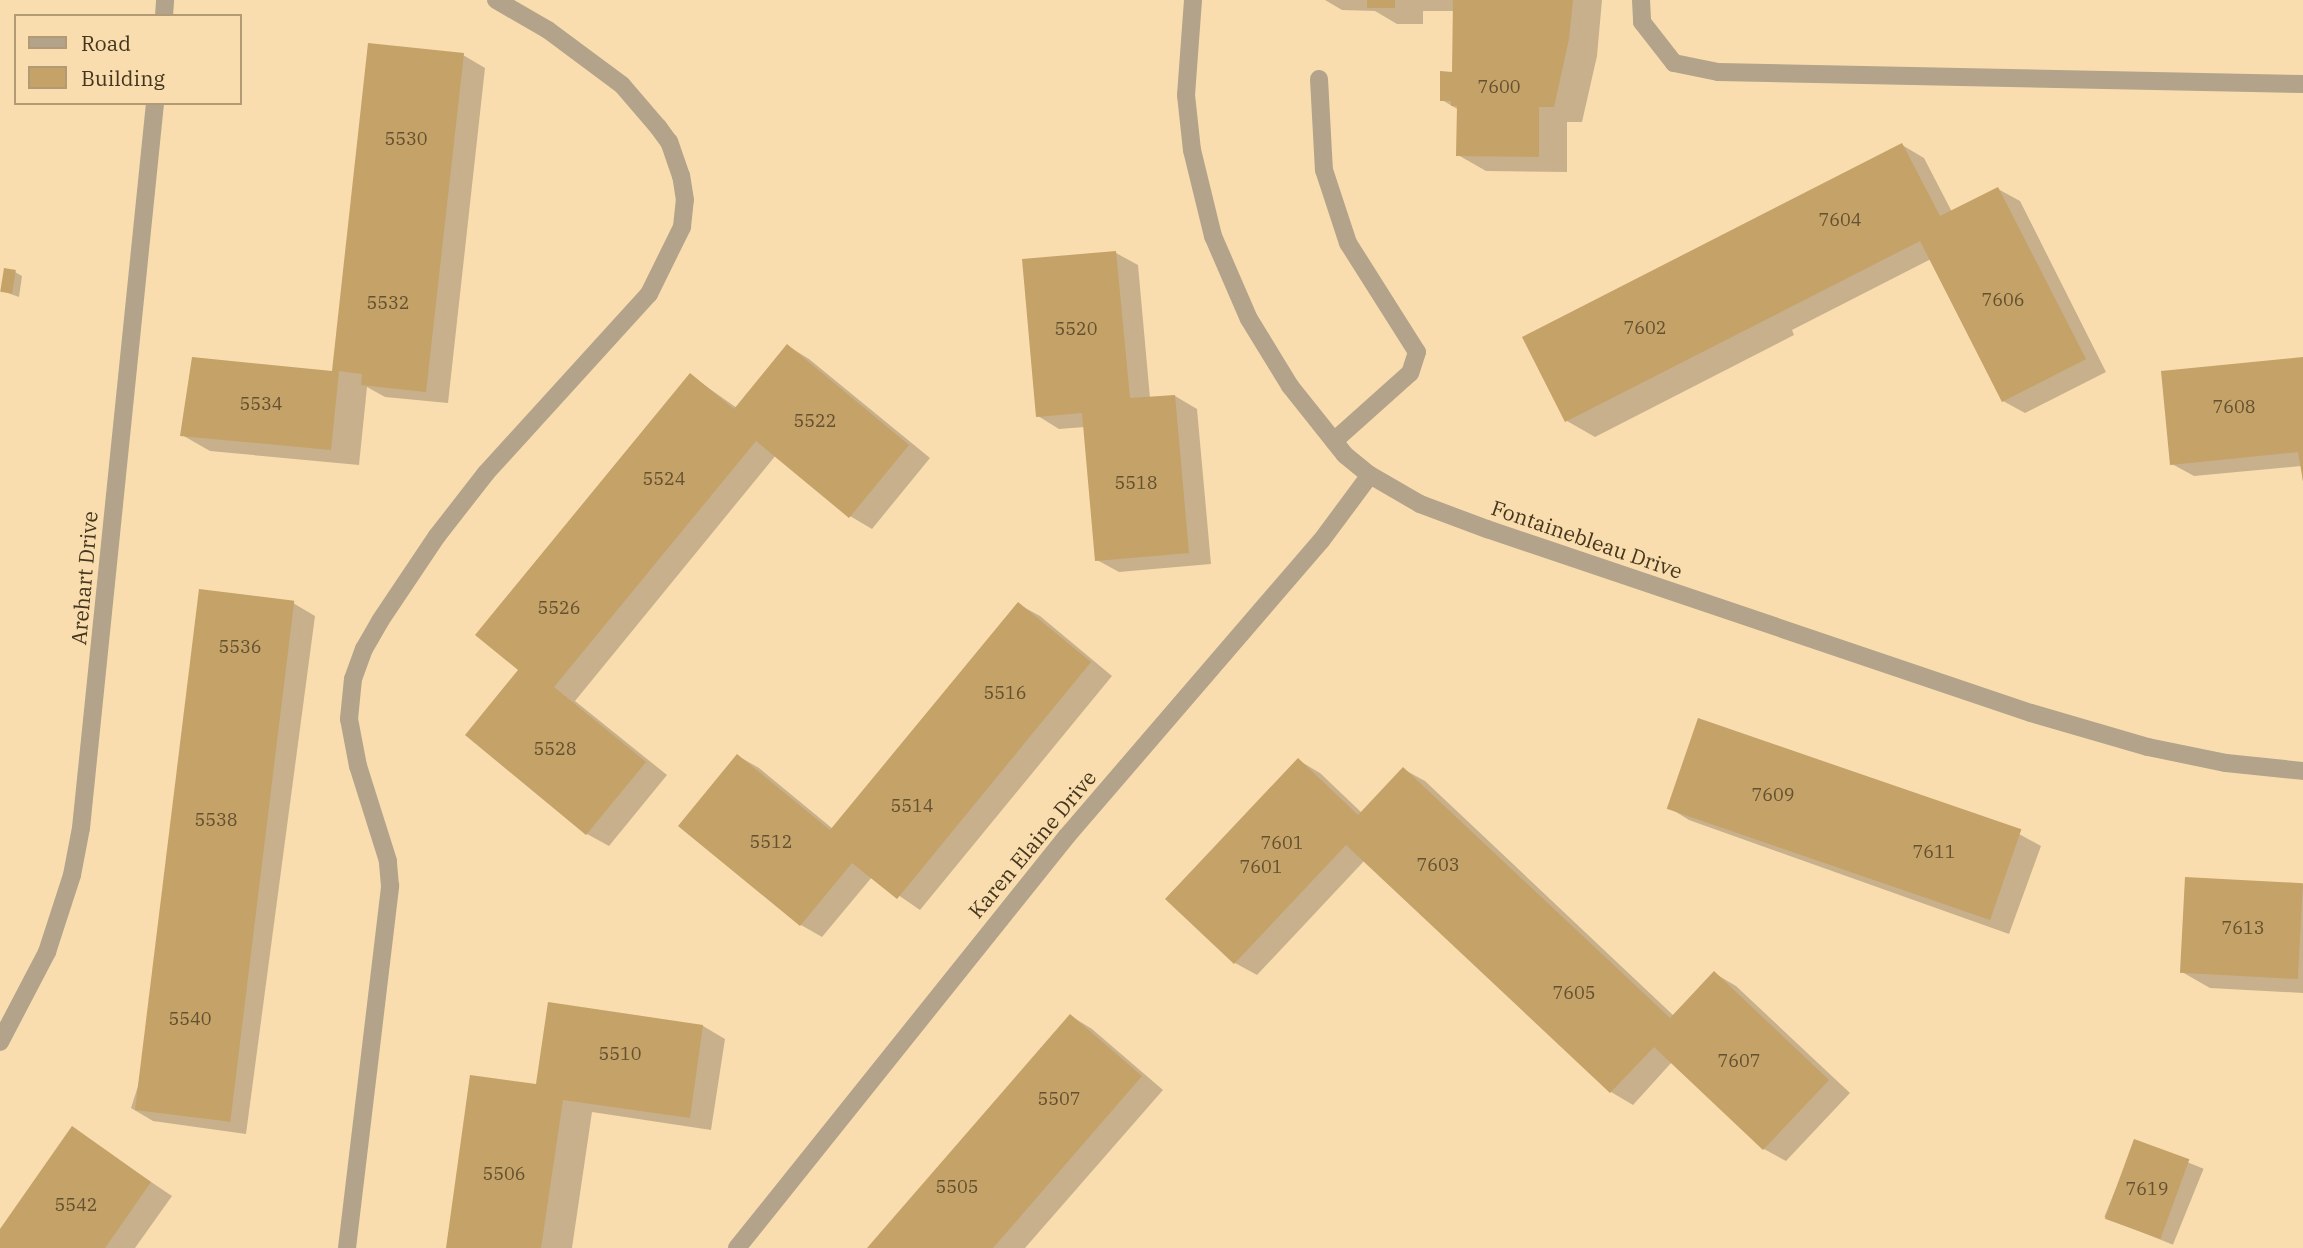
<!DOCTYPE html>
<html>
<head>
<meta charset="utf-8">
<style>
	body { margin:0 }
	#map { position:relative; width:2303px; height:1248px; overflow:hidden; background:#f9ddae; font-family:"IBM Plex Serif",serif }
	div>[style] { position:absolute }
	.shadow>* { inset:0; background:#0003; transform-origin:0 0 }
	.building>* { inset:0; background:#c4a268; transform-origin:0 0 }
	.service>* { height:18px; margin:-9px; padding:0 9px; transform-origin:9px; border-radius:9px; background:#b2a38a }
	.minor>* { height:18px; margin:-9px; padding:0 9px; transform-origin:9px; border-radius:9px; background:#b2a38a }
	span { translate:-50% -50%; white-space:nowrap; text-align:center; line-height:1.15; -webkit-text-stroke:5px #f9ddae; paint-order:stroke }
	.number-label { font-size:18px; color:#645130 }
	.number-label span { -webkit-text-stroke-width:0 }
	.street-label { font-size:21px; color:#44361e }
	.legend { position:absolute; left:14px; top:14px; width:228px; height:91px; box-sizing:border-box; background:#f9ddae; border:2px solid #b19a74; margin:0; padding:9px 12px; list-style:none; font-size:21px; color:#44361e }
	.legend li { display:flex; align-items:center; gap:14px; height:35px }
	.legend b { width:35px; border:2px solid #b19a74 }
</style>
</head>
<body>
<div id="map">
	<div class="shadow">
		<div style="clip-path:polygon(1325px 0,1602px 0,1597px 56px,1582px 122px,1567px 122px,1567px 172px,1486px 171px,1458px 155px,1459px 110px,1442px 100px,1454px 74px,1455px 11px,1423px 11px,1423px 24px,1397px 24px,1375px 11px,1342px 10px)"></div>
		<div style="clip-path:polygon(463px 55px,485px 68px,448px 403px,385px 397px,367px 387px,359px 465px,210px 451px,182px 435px,333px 372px)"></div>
		<div style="clip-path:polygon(1902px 145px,1924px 158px,1952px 212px,1998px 189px,2020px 201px,2106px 372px,2025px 413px,2003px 401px,1931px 259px,1792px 330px,1794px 335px,1595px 437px,1567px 421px)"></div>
		<div style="clip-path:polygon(1116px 253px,1138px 265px,1150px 398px,1175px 396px,1197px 409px,1211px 564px,1119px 572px,1097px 560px,1085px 427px,1059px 429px,1038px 416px)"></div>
		<div style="clip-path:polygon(15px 272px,22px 276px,19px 297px,2px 291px)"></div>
		<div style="clip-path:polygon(788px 346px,809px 359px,930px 458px,872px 529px,850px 516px,776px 455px,575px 701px,667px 775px,609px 846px,587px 834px,467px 735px,521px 670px,690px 375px,737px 408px)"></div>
		<div style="clip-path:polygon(2303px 359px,2303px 482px,2301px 466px,2194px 476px,2172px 464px)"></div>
		<div style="clip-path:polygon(293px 603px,315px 616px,246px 1134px,153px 1121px,131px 1108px)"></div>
		<div style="clip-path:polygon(1018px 604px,1040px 616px,1112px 676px,920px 910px,872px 877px,822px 937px,801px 925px,738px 756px,759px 768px,833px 829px)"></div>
		<div style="clip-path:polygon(1298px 760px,1320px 773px,1362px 813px,1403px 769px,1425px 781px,1674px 1016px,1714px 973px,1736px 986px,1850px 1093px,1786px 1161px,1764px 1149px,1672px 1062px,1633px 1105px,1611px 1092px,1365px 860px,1257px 975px,1235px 963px)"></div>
		<div style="clip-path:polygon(1668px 807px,2019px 834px,2041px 846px,2009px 934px,1689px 820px)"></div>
		<div style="clip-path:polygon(2303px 884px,2303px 993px,2210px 988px,2182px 972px)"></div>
		<div style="clip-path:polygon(1071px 1016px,1092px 1029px,1163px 1090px,1025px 1248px,869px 1248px)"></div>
		<div style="clip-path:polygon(703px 1026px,725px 1039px,711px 1130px,592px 1112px,572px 1248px,447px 1248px,537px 1086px)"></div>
		<div style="clip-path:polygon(72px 1129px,172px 1196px,135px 1248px,0 1248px,0 1232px)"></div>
		<div style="left:2135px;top:1141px;width:74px;height:82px;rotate:22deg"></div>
	</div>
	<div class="building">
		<div style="left:1367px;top:0;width:28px;height:8px"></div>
		<div style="clip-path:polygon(1453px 0,1573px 0,1569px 39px,1554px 107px,1539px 107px,1539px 157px,1456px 156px,1457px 106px,1451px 106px,1451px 101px,1440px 101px,1440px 71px,1452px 72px)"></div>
		<div style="clip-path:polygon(368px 43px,464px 53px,426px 392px,361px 385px,362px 374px,339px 371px,331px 450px,180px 436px,192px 357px,332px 371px)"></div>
		<div style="clip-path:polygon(1902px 143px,1940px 216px,1998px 187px,2086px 359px,2002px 402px,1920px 241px,1565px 422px,1522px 337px)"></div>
		<div style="clip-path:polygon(1116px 251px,1130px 398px,1175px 395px,1189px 553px,1095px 561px,1082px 413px,1036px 417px,1022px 259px)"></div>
		<div style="left:4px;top:268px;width:12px;height:24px;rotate:9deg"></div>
		<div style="clip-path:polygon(787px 344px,909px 445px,849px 518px,756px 441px,554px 687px,646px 762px,586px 835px,465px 735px,518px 670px,475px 635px,690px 373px,734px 409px)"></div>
		<div style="clip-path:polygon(2303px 357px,2303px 481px,2298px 452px,2170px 465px,2161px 371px)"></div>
		<div style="left:199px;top:589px;width:96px;height:525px;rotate:7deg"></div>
		<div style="clip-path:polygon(1018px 602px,1091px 662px,897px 899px,852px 863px,800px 926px,678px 826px,737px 754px,830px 830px)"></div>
		<div style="left:1698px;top:718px;width:342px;height:96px;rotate:19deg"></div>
		<div style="clip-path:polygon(1298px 758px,1358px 815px,1403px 767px,1670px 1018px,1714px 971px,1829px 1080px,1763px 1150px,1654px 1047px,1610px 1093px,1346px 845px,1234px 964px,1165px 899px)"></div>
		<div style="left:2185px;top:877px;width:118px;height:96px;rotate:3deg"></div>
		<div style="clip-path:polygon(548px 1002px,703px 1025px,690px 1118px,563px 1100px,541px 1248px,446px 1248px,470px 1075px,536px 1084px)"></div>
		<div style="clip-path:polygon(1070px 1014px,1142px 1076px,993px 1248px,867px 1248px)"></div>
		<div style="clip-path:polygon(72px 1126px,151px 1182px,105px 1248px,0 1248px,0 1229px)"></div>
		<div style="left:2134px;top:1139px;width:59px;height:85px;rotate:20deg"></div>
	</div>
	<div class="service">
		<div style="left:1319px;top:79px;width:91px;rotate:86.9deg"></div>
		<div style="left:1324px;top:170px;width:77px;rotate:71.8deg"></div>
		<div style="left:1348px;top:243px;width:129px;rotate:57.7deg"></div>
		<div style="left:1417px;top:352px;width:22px;rotate:108deg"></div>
		<div style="left:1410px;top:373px;width:102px;rotate:138.2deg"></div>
	</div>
	<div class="minor">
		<div style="left:1193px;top:0;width:95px;rotate:94.2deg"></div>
		<div style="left:1186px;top:95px;width:55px;rotate:83.8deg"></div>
		<div style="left:1192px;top:150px;width:89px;rotate:76.3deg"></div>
		<div style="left:1213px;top:236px;width:90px;rotate:66.6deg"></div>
		<div style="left:1249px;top:319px;width:79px;rotate:58.5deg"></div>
		<div style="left:1290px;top:386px;width:88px;rotate:51.4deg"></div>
		<div style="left:1345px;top:455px;width:32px;rotate:39deg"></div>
		<div style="left:1370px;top:475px;width:58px;rotate:30.1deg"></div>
		<div style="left:1420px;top:504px;width:72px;rotate:20.5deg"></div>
		<div style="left:1487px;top:529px;width:574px;rotate:18.69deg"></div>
		<div style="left:2031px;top:713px;width:122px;rotate:16.2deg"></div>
		<div style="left:2148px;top:747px;width:80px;rotate:11.6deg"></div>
		<div style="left:2226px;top:763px;width:77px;rotate:5.9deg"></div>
		<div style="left:1641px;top:0;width:22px;rotate:87deg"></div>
		<div style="left:1642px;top:22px;width:52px;rotate:52deg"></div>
		<div style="left:1674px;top:63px;width:45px;rotate:11.6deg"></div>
		<div style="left:1718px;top:72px;width:585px;rotate:1.18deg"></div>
		<div style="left:164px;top:16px;width:16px;rotate:-86deg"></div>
		<div style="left:0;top:1042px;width:102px;rotate:-62.4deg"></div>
		<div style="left:47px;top:952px;width:81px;rotate:-72deg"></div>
		<div style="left:72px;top:875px;width:48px;rotate:-79.2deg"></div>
		<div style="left:81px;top:828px;width:729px;rotate:-84.17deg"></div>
		<div style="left:347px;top:1248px;width:365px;rotate:-83.2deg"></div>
		<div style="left:390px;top:886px;width:25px;rotate:-95deg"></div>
		<div style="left:388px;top:861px;width:100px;rotate:-107.5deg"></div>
		<div style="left:358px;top:766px;width:48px;rotate:-100.8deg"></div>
		<div style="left:349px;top:719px;width:40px;rotate:-84.3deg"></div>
		<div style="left:353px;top:679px;width:32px;rotate:-70deg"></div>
		<div style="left:364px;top:649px;width:32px;rotate:-60deg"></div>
		<div style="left:380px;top:621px;width:102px;rotate:-56.2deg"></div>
		<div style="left:437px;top:536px;width:80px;rotate:-52.1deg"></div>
		<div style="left:486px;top:473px;width:242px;rotate:-47.7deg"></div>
		<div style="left:649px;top:294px;width:75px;rotate:-63.8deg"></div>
		<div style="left:682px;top:227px;width:27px;rotate:-84deg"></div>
		<div style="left:685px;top:200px;width:24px;rotate:-99deg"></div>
		<div style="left:681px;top:176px;width:36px;rotate:-109deg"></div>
		<div style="left:669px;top:142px;width:19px;rotate:-126deg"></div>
		<div style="left:658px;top:127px;width:55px;rotate:-130.6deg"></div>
		<div style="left:622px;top:85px;width:92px;rotate:-143.4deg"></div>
		<div style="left:548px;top:30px;width:60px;rotate:-150deg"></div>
		<div style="left:737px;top:1248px;width:528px;rotate:-51.31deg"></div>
		<div style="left:1067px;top:836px;width:389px;rotate:-49.3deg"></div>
		<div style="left:1321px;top:541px;width:82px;rotate:-53.4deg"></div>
	</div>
	<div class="number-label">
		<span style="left:1499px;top:87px">7600</span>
		<span style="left:406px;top:139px">5530</span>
		<span style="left:1840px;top:220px">7604</span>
		<span style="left:2003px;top:300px">7606</span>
		<span style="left:388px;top:303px">5532</span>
		<span style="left:1645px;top:328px">7602</span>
		<span style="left:1076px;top:329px">5520</span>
		<span style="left:261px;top:404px">5534</span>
		<span style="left:2234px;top:407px">7608</span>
		<span style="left:815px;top:421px">5522</span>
		<span style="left:664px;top:479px">5524</span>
		<span style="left:1136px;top:483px">5518</span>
		<span style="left:559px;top:608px">5526</span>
		<span style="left:240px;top:647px">5536</span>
		<span style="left:1005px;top:693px">5516</span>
		<span style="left:555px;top:749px">5528</span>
		<span style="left:1773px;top:795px">7609</span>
		<span style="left:912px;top:806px">5514</span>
		<span style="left:216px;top:820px">5538</span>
		<span style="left:771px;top:842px">5512</span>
		<span style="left:1282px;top:843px">7601</span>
		<span style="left:1934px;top:852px">7611</span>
		<span style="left:1438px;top:865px">7603</span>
		<span style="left:1261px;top:867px">7601</span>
		<span style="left:2243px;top:928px">7613</span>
		<span style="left:1574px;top:993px">7605</span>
		<span style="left:190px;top:1019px">5540</span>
		<span style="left:620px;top:1054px">5510</span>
		<span style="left:1739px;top:1061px">7607</span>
		<span style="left:1059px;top:1099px">5507</span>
		<span style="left:504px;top:1174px">5506</span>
		<span style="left:957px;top:1187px">5505</span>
		<span style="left:2147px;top:1189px">7619</span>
		<span style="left:76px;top:1205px">5542</span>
	</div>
	<div class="street-label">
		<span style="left:1587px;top:539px;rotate:19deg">Fontainebleau Drive</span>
		<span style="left:84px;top:578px;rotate:-85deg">Arehart Drive</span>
		<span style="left:1032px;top:844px;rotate:-50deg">Karen Elaine Drive</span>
	</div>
	<ul class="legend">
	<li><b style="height:9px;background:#b2a38a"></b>Road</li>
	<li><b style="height:19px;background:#c4a268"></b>Building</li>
	</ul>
</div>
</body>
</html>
